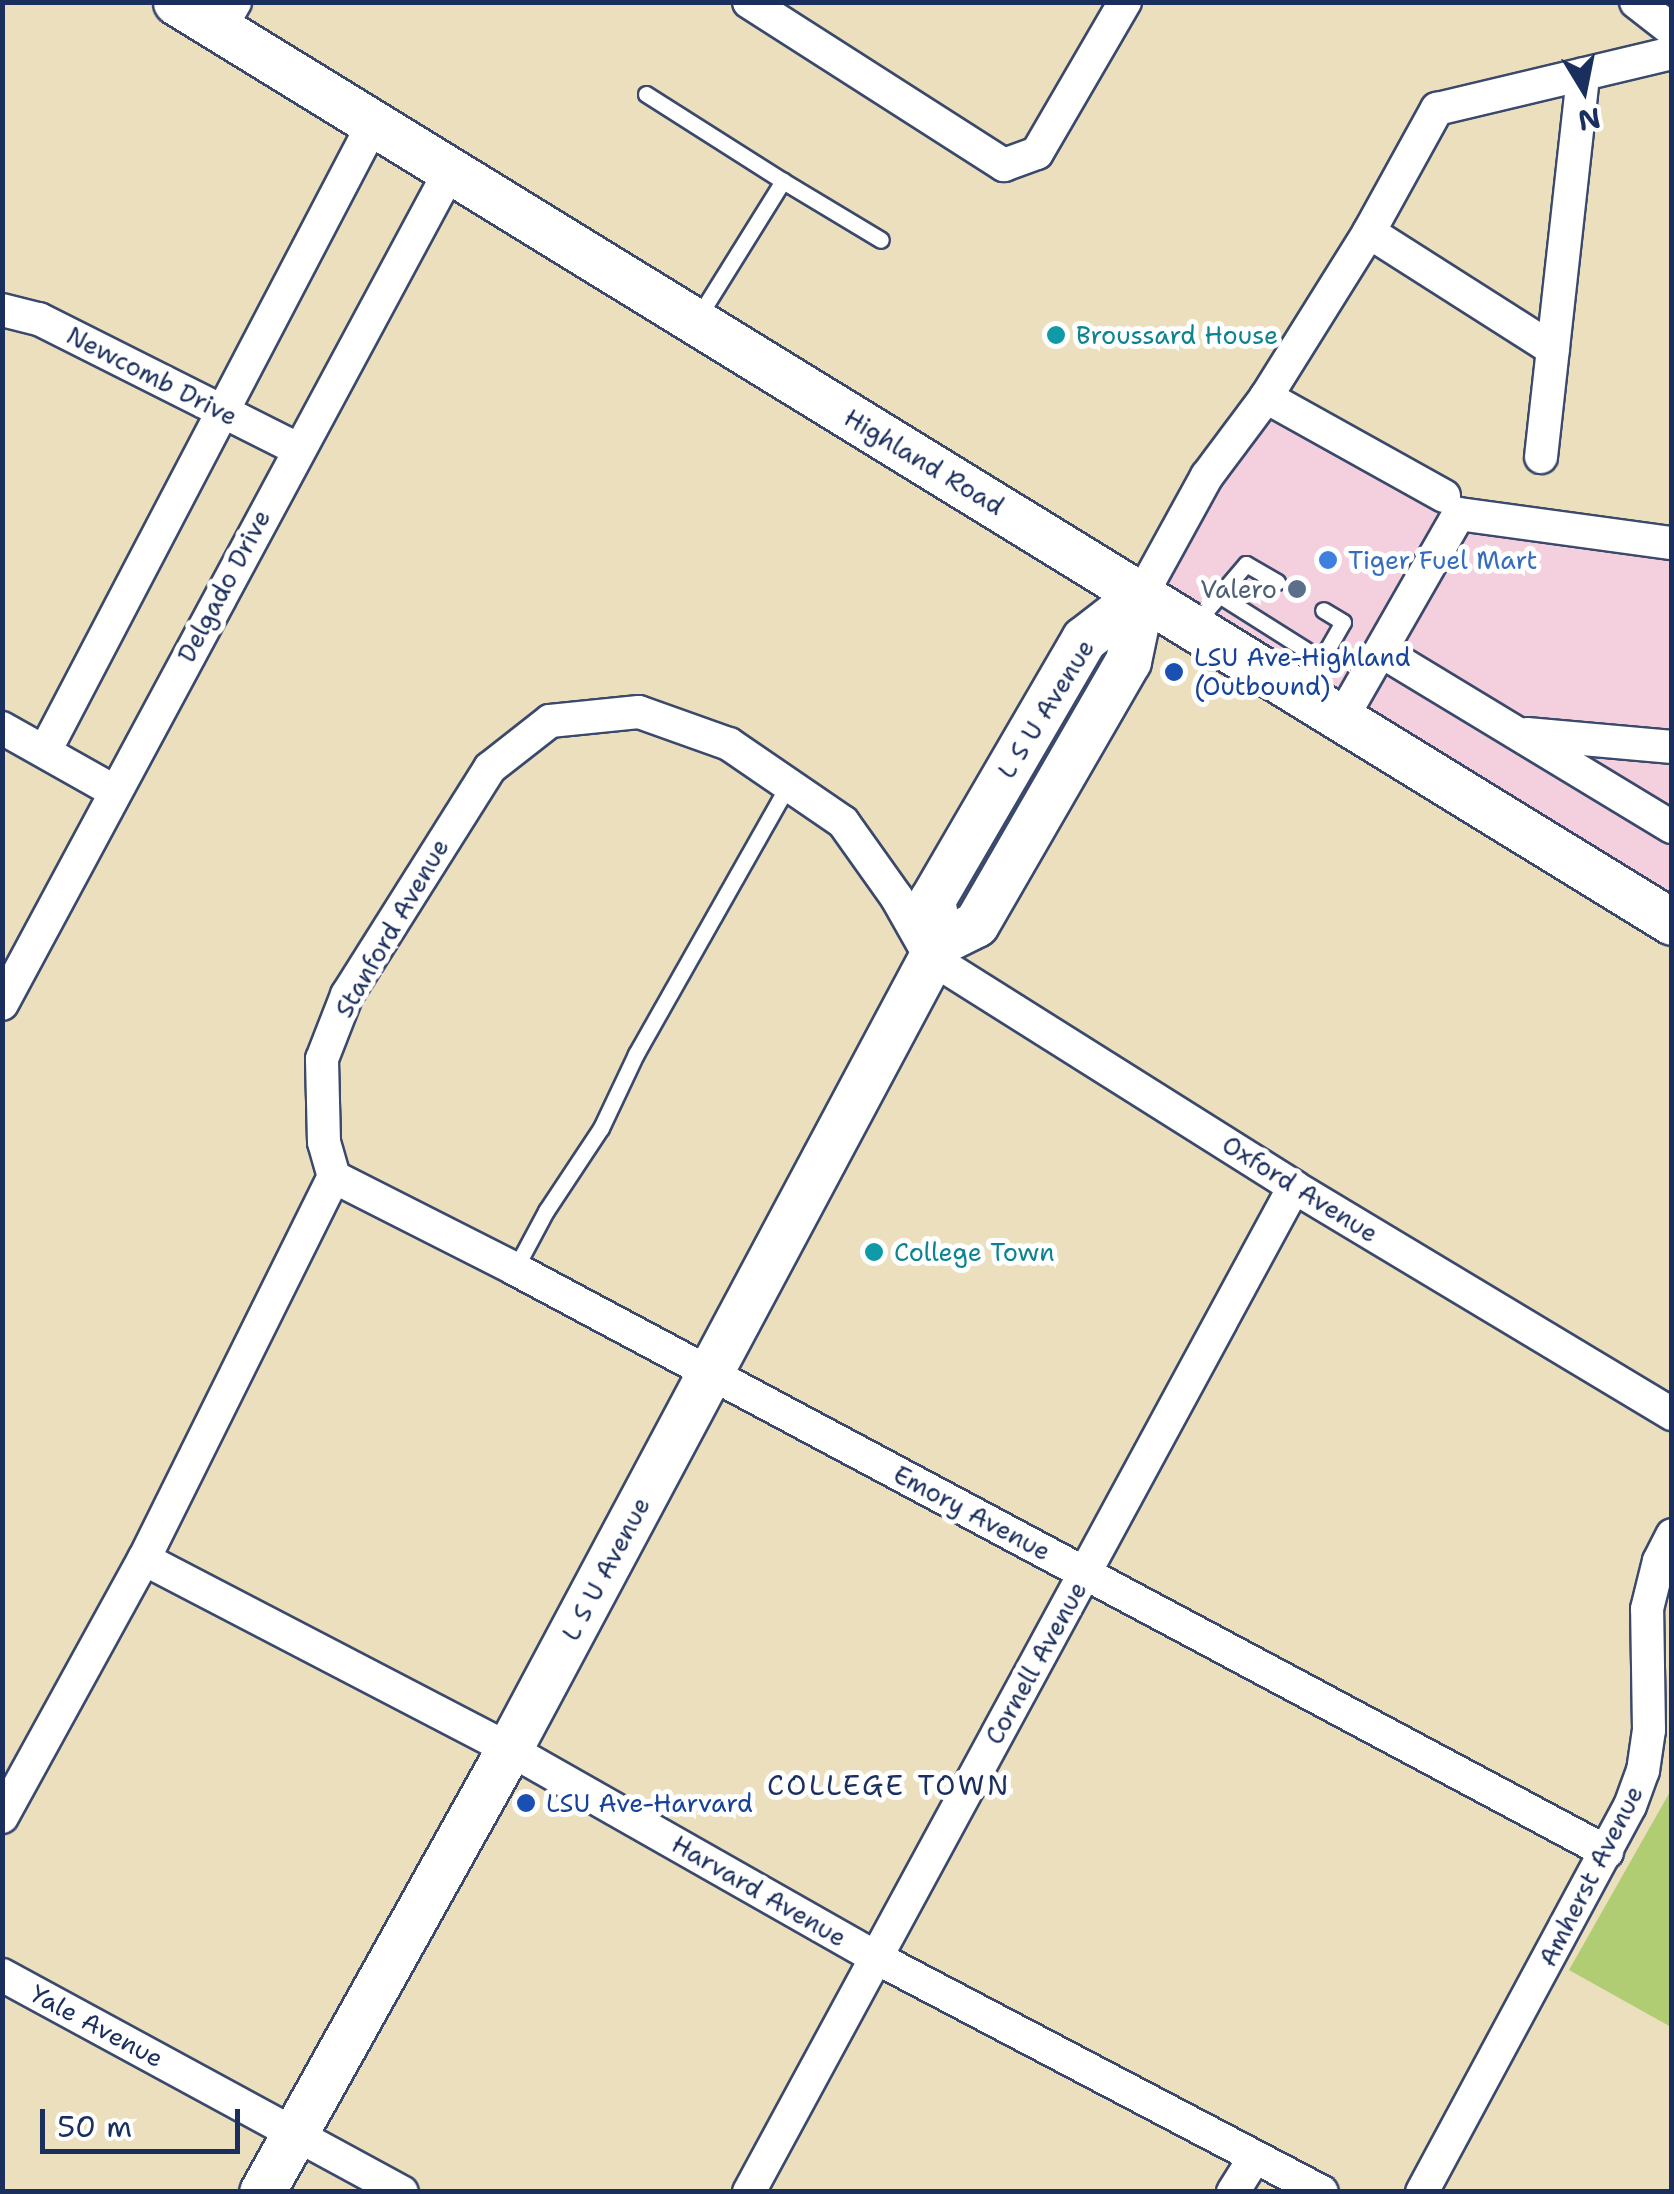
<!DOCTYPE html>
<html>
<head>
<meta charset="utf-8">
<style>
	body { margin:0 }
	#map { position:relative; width:1674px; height:2194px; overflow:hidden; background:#ecdfbe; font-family:"Shantell Sans",sans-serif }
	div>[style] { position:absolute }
	.built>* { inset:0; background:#f4cfdd }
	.green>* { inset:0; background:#b1cd74 }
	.roads { filter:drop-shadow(2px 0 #3a496c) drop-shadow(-2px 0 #3a496c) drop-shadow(0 2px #3a496c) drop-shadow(0 -2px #3a496c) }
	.lane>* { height:15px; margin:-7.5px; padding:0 7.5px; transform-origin:7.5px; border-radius:7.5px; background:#fff }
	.street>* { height:32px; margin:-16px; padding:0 16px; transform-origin:16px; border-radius:16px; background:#fff }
	.secondary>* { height:45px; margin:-22.5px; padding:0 22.5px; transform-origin:22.5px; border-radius:22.5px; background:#fff }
	.dots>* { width:28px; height:28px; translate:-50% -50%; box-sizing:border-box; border:5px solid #fff; border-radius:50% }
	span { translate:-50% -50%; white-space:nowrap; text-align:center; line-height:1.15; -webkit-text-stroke:10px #fff; paint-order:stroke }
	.culture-label { font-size:25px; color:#0d838f }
	.left { translate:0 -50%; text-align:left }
	.street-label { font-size:25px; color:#1b2f5e }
	.shop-label { font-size:25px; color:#366cbe }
	.service-label { font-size:25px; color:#4e5e75 }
	.right { translate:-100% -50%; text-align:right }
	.transit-label { font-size:25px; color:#164399 }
	.neighbourhood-label { font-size:28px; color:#1b2f5e; letter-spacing:2.5px }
	.frame { position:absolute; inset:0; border:5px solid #1b2f5e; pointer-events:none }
	.north { position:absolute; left:1534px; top:40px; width:100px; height:100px; -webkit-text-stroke:8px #fff; paint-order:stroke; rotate:170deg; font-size:28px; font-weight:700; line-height:40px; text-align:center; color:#1b2f5e }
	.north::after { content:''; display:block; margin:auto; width:35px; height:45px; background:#1b2f5e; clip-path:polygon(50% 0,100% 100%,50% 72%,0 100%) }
	.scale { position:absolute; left:40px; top:2109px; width:200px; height:45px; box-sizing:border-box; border:5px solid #1b2f5e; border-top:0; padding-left:12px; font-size:30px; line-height:35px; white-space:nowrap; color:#1b2f5e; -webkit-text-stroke:8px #fff; paint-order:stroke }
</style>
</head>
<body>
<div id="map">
	<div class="built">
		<div style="clip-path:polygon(1261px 417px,1459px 514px,1671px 545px,1671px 897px,1153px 576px)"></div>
	</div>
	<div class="green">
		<div style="clip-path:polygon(1671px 1790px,1671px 2027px,1569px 1970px)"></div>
	</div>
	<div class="roads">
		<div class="lane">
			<div style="left:646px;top:94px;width:162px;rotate:32.4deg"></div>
			<div style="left:697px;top:319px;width:163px;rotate:-58.1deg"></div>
			<div style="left:783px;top:181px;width:114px;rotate:31deg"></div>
			<div style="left:1219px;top:595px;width:122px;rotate:32.3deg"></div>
			<div style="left:1194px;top:625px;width:80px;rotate:-49.6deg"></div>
			<div style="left:1246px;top:564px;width:36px;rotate:30deg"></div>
			<div style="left:1304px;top:690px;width:78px;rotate:-60.2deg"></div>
			<div style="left:1343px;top:622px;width:23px;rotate:-149deg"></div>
			<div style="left:515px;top:1269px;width:66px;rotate:-61.9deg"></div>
			<div style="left:546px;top:1211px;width:100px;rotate:-56.5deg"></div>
			<div style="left:601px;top:1128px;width:82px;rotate:-64.7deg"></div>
			<div style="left:636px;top:1054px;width:309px;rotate:-60.5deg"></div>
		</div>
		<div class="street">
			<div style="left:749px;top:2px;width:303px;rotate:32.6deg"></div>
			<div style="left:1004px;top:165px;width:35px;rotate:-20deg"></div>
			<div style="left:1037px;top:153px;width:175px;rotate:-59.8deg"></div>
			<div style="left:1636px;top:2px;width:46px;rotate:37.9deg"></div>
			<div style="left:219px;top:30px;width:32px;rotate:-60deg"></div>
			<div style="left:1369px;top:232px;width:218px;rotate:32.5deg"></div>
			<div style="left:2px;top:310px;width:38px;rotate:14deg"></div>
			<div style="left:39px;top:319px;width:290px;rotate:26.7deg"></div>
			<div style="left:1541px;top:457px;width:385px;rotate:-83.7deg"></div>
			<div style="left:1444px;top:496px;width:204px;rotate:-150.9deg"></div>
			<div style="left:1266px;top:397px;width:195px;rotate:-58deg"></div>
			<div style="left:1369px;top:232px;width:141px;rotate:-61.1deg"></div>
			<div style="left:1437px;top:109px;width:242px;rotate:-13.4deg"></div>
			<div style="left:1142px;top:594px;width:135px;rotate:-61.2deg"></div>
			<div style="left:1207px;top:476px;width:99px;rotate:-53.2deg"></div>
			<div style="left:1381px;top:651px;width:340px;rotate:31.2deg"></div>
			<div style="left:1342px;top:718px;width:235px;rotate:-60.2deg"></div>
			<div style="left:1459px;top:514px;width:215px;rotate:7.8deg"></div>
			<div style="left:2px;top:728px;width:129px;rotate:29.4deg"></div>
			<div style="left:1527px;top:734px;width:146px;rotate:5.1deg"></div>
			<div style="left:45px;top:751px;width:708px;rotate:-62.38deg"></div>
			<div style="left:2px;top:1004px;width:946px;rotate:-61.73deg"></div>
			<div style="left:334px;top:1177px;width:203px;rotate:26.9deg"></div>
			<div style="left:515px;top:1269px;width:1238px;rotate:28.1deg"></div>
			<div style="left:144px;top:1559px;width:411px;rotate:27.5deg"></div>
			<div style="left:509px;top:1749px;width:419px;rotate:29.6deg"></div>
			<div style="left:873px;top:1956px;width:507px;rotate:27.73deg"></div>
			<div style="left:2px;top:1817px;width:294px;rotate:-61.2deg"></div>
			<div style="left:144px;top:1559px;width:427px;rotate:-63.6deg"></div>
			<div style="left:334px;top:1177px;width:36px;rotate:-106deg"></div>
			<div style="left:324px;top:1142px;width:83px;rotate:-91.4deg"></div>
			<div style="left:322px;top:1059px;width:69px;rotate:-68.7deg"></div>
			<div style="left:347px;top:995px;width:268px;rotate:-57.8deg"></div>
			<div style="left:490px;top:768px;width:76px;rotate:-38.1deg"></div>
			<div style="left:550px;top:721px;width:89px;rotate:-5.8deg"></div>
			<div style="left:639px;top:712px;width:96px;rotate:19.6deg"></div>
			<div style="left:729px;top:744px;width:138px;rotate:34.4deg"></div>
			<div style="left:843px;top:822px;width:93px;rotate:54.6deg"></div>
			<div style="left:897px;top:898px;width:69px;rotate:60.5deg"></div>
			<div style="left:931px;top:958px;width:429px;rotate:32.2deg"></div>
			<div style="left:1294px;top:1187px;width:441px;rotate:31deg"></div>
			<div style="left:2px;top:1975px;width:455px;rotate:28.5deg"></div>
			<div style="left:749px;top:2192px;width:1143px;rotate:-61.53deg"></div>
			<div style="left:1233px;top:2192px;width:38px;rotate:-58deg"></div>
			<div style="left:1422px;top:2192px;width:438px;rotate:-61.7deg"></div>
			<div style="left:1630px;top:1806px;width:37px;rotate:-70deg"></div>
			<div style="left:1643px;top:1771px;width:41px;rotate:-81.7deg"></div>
			<div style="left:1649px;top:1730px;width:121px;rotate:-90.9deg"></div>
			<div style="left:1647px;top:1609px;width:49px;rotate:-76deg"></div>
			<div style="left:1659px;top:1561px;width:29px;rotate:-63deg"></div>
		</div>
		<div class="secondary">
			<div style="left:176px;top:2px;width:1756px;rotate:31.59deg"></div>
			<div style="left:940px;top:942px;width:43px;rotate:-100.8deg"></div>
			<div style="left:932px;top:900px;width:302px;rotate:-59.8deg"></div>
			<div style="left:1084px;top:639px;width:73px;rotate:-37.8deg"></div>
			<div style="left:262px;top:2192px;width:507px;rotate:-60.86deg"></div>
			<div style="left:509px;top:1749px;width:897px;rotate:-61.92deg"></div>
			<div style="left:931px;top:958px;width:18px;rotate:-61deg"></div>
			<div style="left:940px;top:942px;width:40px;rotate:-26.6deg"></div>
			<div style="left:976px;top:924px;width:304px;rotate:-60deg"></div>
			<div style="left:1128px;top:661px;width:68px;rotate:-78.2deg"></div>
		</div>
	</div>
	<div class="dots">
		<div style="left:1056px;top:335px;background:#0f9aa8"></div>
		<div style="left:1328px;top:560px;background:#3f7fe0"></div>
		<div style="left:1297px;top:589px;background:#5c6f8a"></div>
		<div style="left:1174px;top:672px;background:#1a4fb4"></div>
		<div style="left:874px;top:1252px;background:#0f9aa8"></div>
		<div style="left:526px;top:1803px;background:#1a4fb4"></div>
	</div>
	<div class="culture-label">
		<span class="left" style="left:1076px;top:335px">Broussard House</span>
		<span class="left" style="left:894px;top:1252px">College Town</span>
	</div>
	<div class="street-label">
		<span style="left:152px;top:376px;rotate:27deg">Newcomb Drive</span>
		<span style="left:924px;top:462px;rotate:31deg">Highland Road</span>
		<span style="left:224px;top:586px;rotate:-62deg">Delgado Drive</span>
		<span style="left:1046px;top:709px;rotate:-58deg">L S U Avenue</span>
		<span style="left:392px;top:928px;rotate:-60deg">Stanford Avenue</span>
		<span style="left:1300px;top:1189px;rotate:32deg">Oxford Avenue</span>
		<span style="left:972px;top:1513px;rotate:28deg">Emory Avenue</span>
		<span style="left:606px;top:1569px;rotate:-62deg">L S U Avenue</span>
		<span style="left:1036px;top:1663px;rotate:-61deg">Cornell Avenue</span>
		<span style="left:1591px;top:1876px;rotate:-63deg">Amherst Avenue</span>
		<span style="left:759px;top:1891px;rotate:30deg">Harvard Avenue</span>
		<span style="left:97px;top:2026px;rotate:28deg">Yale Avenue</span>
	</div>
	<div class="shop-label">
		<span class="left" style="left:1348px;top:560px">Tiger Fuel Mart</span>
	</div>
	<div class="service-label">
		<span class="right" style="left:1277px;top:589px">Valero</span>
	</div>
	<div class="transit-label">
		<span class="left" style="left:1194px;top:672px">LSU Ave-Highland<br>(Outbound)</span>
		<span class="left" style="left:546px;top:1803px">LSU Ave-Harvard</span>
	</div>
	<div class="neighbourhood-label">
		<span style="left:889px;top:1785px">COLLEGE TOWN</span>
	</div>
	<div class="frame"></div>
	<div class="north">N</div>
	<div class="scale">50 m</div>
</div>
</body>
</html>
